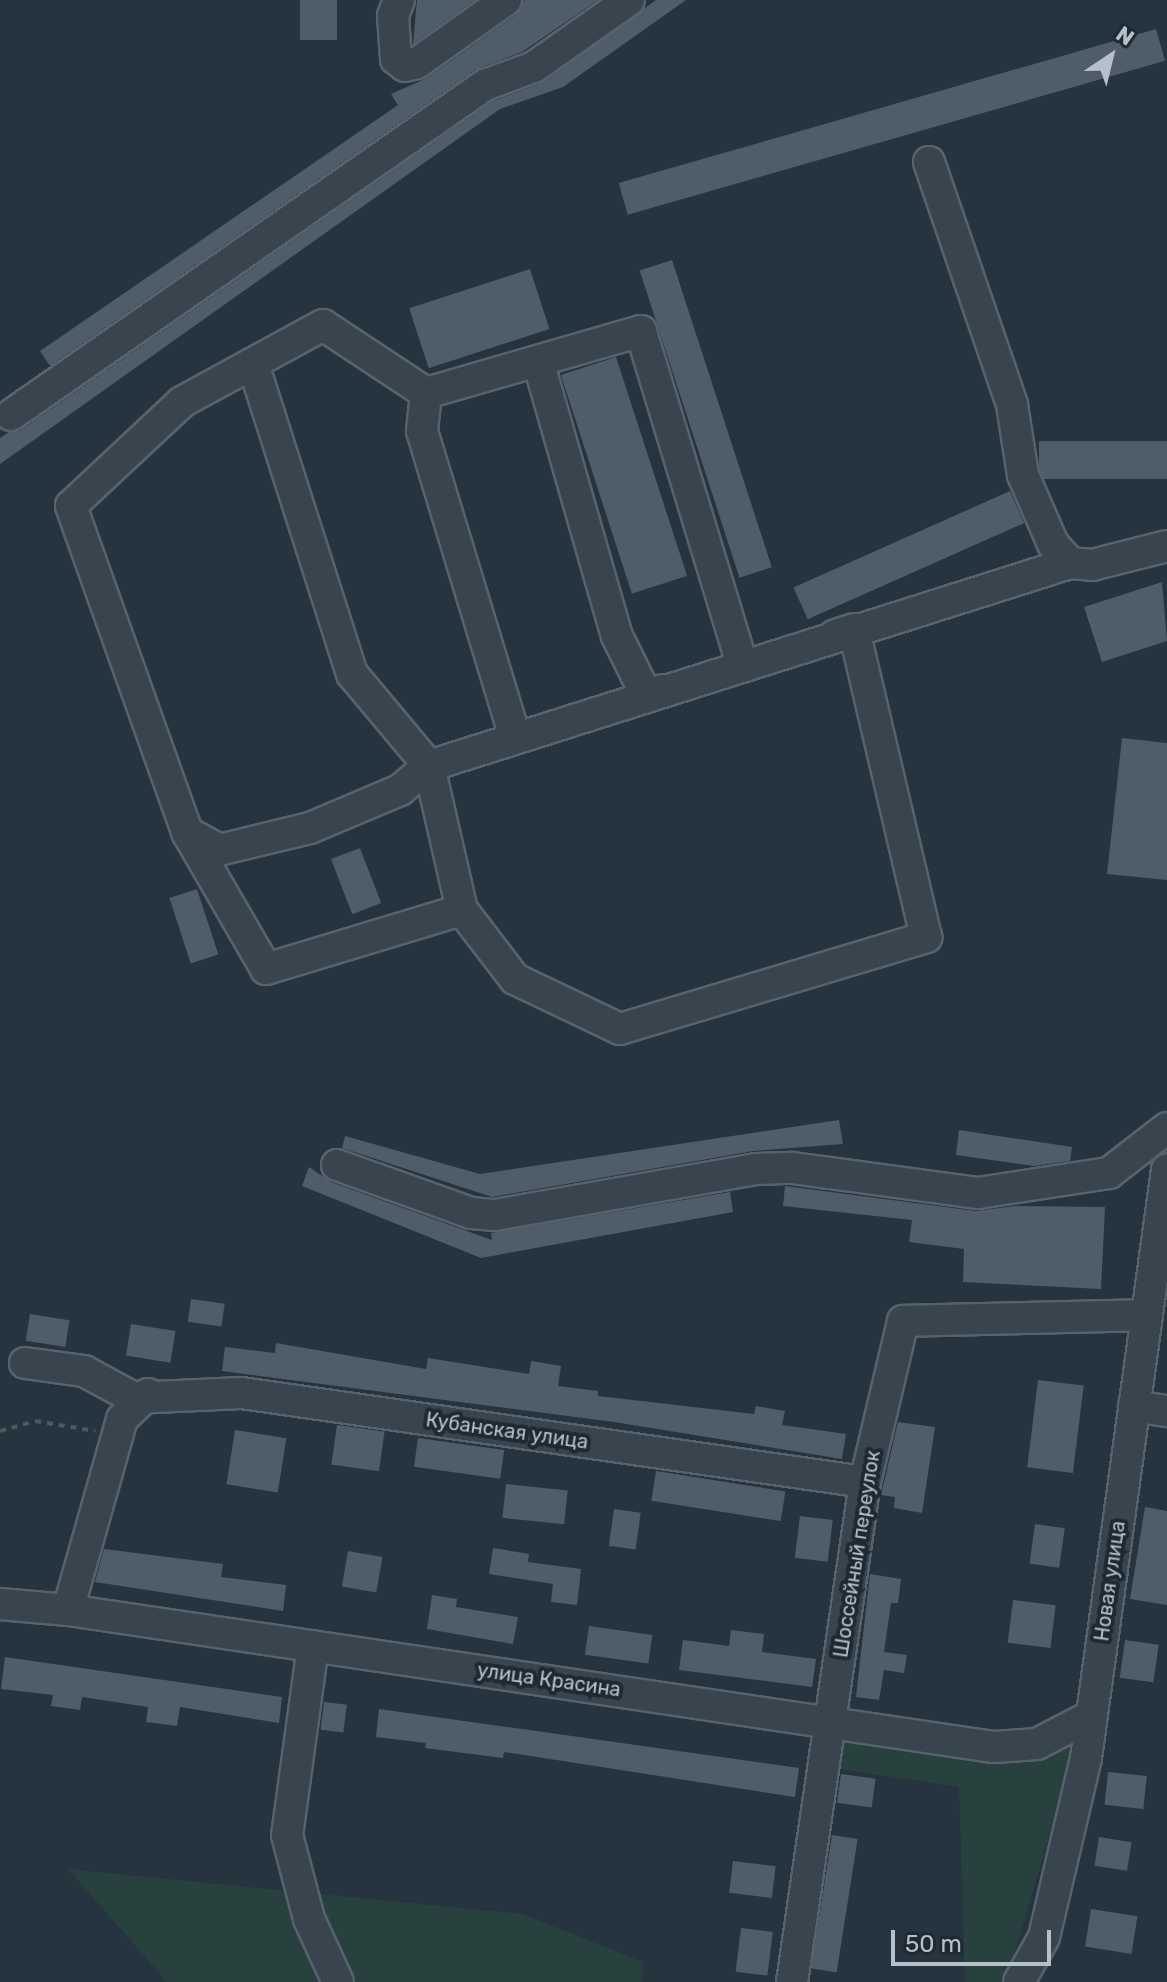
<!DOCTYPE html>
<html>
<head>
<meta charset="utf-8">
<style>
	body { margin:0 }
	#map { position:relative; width:1167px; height:1982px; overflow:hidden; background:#25343e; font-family:Rubik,sans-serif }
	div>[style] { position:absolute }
	.green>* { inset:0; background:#28413f }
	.building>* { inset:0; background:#4e5d69; transform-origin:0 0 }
	.path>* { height:4px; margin-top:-2px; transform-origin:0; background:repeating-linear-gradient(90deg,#475d5c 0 6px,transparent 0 12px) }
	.roads { filter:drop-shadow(2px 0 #57636c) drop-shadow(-2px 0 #57636c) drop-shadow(0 2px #57636c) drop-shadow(0 -2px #57636c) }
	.minor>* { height:30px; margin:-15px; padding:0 15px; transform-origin:15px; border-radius:15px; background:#39454e }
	span { translate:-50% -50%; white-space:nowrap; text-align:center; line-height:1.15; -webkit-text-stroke:8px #1e2a33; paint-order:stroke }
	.street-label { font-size:20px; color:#b5c0c9 }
	.north { position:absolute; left:1071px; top:16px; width:80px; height:80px; -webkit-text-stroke:6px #1e2a33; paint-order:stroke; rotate:35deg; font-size:22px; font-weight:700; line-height:32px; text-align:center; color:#b5c0c9 }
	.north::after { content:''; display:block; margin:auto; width:28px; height:36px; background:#b5c0c9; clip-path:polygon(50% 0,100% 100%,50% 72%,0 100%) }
	.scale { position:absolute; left:891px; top:1930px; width:160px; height:36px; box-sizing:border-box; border:4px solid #b5c0c9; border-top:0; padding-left:10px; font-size:24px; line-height:28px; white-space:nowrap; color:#b5c0c9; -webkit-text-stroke:6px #1e2a33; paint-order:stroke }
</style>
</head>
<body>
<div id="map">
	<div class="green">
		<div style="clip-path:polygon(840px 1733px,1021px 1761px,1076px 1746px,1006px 1982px,965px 1982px,959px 1787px,833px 1768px)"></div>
		<div style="clip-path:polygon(68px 1869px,522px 1914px,643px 1962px,642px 1982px,167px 1982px)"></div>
	</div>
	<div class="building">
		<div style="left:300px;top:0;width:37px;height:40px"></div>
		<div style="clip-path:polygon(417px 0,475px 0,413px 44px)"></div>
		<div style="clip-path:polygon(524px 0,598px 0,522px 52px,475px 70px,50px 366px,40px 351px,398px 105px,391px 94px,427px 78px,516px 15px)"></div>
		<div style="clip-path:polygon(656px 0,686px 0,563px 87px,500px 109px,0 464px,0 438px,9px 432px,21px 430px,493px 101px,544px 82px)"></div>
		<div style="left:1156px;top:29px;width:33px;height:559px;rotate:74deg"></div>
		<div style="left:672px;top:260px;width:323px;height:34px;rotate:72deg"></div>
		<div style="left:530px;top:269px;width:63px;height:127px;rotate:72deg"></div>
		<div style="left:616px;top:357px;width:230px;height:58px;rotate:72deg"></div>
		<div style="left:1167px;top:441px;width:38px;height:128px;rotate:90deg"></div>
		<div style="left:1010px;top:491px;width:35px;height:237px;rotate:66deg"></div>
		<div style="clip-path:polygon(1162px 582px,1167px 641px,1102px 662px,1084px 607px)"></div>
		<div style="clip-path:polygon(1122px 738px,1167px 743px,1167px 880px,1107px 874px)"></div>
		<div style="left:360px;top:848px;width:59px;height:31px;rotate:69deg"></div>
		<div style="left:197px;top:889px;width:69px;height:29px;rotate:72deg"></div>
		<div style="clip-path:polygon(839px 1120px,843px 1144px,753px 1151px,492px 1197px,342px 1148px,345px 1136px,480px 1174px)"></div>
		<div style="clip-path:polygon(959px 1130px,1072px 1147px,1070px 1161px,1034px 1166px,956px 1155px)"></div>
		<div style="clip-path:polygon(309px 1167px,331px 1182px,492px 1240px,491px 1233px,730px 1192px,733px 1212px,481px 1258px,302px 1186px)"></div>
		<div style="clip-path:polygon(785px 1186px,976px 1211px,1015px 1206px,1105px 1207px,1101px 1289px,963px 1282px,964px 1249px,909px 1242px,912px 1220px,783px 1206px)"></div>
		<div style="left:191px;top:1299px;width:34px;height:23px;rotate:8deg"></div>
		<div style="left:30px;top:1314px;width:40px;height:27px;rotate:9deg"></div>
		<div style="left:131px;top:1324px;width:45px;height:32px;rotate:9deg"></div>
		<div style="clip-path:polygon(276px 1343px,426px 1369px,428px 1358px,529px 1374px,531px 1361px,561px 1366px,558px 1386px,598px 1391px,598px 1396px,754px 1414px,756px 1406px,785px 1411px,782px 1425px,846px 1434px,842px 1459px,614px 1422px,222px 1371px,225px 1347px,275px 1353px)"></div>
		<div style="left:1038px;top:1380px;width:46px;height:88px;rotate:7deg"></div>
		<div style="clip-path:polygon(898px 1422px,935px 1427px,922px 1513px,894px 1508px,895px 1497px,881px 1495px)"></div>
		<div style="left:337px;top:1425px;width:48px;height:40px;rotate:8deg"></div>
		<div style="left:235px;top:1430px;width:52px;height:55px;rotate:9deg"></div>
		<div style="left:418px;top:1438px;width:87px;height:29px;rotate:8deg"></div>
		<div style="left:656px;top:1471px;width:131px;height:30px;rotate:9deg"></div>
		<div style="left:506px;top:1484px;width:62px;height:34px;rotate:6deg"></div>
		<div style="clip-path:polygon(1145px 1507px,1167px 1511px,1167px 1605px,1130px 1599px)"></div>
		<div style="left:614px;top:1509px;width:27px;height:37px;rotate:8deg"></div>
		<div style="left:800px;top:1516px;width:33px;height:42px;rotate:7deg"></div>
		<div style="left:1035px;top:1524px;width:30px;height:40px;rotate:8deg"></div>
		<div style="clip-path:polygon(493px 1548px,529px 1554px,528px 1562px,581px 1569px,577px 1605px,551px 1602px,553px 1584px,489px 1574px)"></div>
		<div style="clip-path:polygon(104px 1549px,223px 1564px,221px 1577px,286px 1585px,283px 1611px,95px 1582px)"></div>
		<div style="left:348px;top:1551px;width:35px;height:36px;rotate:10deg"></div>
		<div style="clip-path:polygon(870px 1574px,901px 1579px,898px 1603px,891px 1603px,884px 1652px,907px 1655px,904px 1673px,884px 1670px,879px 1700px,856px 1697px)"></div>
		<div style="clip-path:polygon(432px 1595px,457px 1599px,456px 1607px,518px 1617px,513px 1644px,427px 1629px)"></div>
		<div style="left:1013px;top:1600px;width:43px;height:43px;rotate:7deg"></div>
		<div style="left:589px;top:1626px;width:64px;height:29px;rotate:8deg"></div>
		<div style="clip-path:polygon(731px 1630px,764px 1634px,762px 1652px,816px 1659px,812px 1687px,679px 1670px,683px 1640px,729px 1646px)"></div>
		<div style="left:1125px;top:1640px;width:34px;height:38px;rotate:8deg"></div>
		<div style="clip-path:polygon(5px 1657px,282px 1697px,279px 1723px,180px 1707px,177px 1726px,146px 1722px,148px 1707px,82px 1697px,80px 1710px,51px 1706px,53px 1695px,1px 1689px)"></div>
		<div style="left:324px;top:1702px;width:23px;height:28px;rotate:7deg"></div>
		<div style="clip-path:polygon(379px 1709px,799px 1768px,795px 1797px,504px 1752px,503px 1758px,425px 1748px,426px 1743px,376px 1737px)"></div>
		<div style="left:1108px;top:1772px;width:39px;height:33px;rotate:6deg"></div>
		<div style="left:841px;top:1774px;width:35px;height:29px;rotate:8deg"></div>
		<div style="left:832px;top:1835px;width:26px;height:135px;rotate:9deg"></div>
		<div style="left:1099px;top:1837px;width:33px;height:29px;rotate:9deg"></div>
		<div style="left:733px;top:1861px;width:43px;height:32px;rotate:7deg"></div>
		<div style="left:1091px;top:1909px;width:47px;height:38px;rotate:9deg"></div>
		<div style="left:741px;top:1928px;width:32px;height:44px;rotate:7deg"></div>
	</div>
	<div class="path">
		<div style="left:0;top:1431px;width:36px;rotate:-16deg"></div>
		<div style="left:35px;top:1421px;width:61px;rotate:9.5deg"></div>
	</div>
	<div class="roads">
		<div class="minor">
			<div style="left:399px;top:0;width:17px;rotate:111deg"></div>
			<div style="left:393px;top:16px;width:43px;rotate:86deg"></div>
			<div style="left:396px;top:59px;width:11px;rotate:38deg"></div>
			<div style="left:405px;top:66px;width:12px;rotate:-14deg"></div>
			<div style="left:417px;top:63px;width:109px;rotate:-35.3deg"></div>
			<div style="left:929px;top:162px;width:257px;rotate:71.1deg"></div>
			<div style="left:1012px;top:405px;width:71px;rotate:81.1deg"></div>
			<div style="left:1023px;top:475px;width:75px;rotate:66.5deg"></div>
			<div style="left:1053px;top:544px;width:25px;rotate:48deg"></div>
			<div style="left:1070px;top:563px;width:22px;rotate:5deg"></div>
			<div style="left:1092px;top:565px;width:77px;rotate:-14.2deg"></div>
			<div style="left:538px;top:361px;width:286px;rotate:74deg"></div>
			<div style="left:617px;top:636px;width:66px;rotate:63.8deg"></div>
			<div style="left:646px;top:695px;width:18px;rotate:-16deg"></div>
			<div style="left:426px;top:393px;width:38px;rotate:96deg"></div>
			<div style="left:422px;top:431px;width:321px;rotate:73.1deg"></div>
			<div style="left:11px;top:415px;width:578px;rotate:-34.85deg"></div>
			<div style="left:485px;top:85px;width:52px;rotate:-20.2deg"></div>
			<div style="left:534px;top:67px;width:116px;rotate:-35.2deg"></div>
			<div style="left:742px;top:664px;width:348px;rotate:-106.9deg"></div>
			<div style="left:641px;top:331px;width:224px;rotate:163.9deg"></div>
			<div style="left:426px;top:393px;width:123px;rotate:-146.6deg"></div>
			<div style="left:323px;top:325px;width:161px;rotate:151.4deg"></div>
			<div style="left:182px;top:402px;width:152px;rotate:136.9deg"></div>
			<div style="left:71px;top:506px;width:346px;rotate:70.4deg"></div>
			<div style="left:187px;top:832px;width:158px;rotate:60deg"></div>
			<div style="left:266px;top:969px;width:205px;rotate:-16.8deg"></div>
			<div style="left:462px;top:910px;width:148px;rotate:-102.9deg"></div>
			<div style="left:429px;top:766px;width:672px;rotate:-17.57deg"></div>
			<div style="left:187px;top:832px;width:37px;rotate:29deg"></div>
			<div style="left:219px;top:850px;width:94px;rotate:-13.6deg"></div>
			<div style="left:310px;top:828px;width:98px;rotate:-22.9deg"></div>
			<div style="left:400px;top:790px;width:38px;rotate:-40deg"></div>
			<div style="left:429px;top:766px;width:120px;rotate:-129.9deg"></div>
			<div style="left:352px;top:674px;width:326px;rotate:-107.7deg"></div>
			<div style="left:462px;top:910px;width:87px;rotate:52.5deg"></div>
			<div style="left:515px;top:979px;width:116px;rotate:25.5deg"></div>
			<div style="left:620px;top:1029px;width:320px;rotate:-16.7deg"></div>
			<div style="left:926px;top:937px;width:316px;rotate:-103.2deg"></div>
			<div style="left:854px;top:629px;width:20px;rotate:162deg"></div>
			<div style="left:337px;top:1165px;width:142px;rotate:19.7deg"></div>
			<div style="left:471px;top:1213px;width:24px;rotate:5deg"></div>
			<div style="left:495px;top:1215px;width:265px;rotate:-10deg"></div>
			<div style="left:756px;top:1169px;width:36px;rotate:-2deg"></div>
			<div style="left:792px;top:1168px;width:188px;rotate:7.7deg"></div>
			<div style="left:978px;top:1193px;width:133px;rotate:-8.7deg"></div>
			<div style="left:1109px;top:1173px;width:73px;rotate:-37.8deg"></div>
			<div style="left:25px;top:1363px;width:60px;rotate:7.7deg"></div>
			<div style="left:84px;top:1371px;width:57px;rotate:28.4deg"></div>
			<div style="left:134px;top:1398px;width:107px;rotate:-2.7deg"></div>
			<div style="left:241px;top:1393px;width:630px;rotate:8.12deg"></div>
			<div style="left:1134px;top:1406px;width:33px;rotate:9deg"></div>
			<div style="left:0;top:1604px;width:68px;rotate:5deg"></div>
			<div style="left:68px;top:1610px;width:936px;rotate:8.42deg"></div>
			<div style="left:994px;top:1747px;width:43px;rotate:-4deg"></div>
			<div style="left:1037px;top:1744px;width:61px;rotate:-27.4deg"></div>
			<div style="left:68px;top:1610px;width:198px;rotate:-74.2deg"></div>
			<div style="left:122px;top:1419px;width:36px;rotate:-44deg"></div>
			<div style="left:313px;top:1646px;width:191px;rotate:97.8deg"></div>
			<div style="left:287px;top:1835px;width:87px;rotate:75.3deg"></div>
			<div style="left:309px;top:1919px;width:69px;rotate:65.3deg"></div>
			<div style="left:792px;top:1982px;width:505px;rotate:-81.69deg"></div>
			<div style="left:865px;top:1482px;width:165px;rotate:-76.7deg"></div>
			<div style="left:903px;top:1321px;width:244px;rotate:-1.4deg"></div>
			<div style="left:1019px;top:1982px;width:51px;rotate:-60.9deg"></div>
			<div style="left:1044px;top:1937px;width:184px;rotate:-76.8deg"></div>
			<div style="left:1086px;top:1758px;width:594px;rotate:-82.16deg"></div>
		</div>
	</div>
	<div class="street-label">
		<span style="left:507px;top:1431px;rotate:8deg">Кубанская улица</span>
		<span style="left:857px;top:1554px;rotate:-81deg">Шоссейный переулок</span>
		<span style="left:1110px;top:1581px;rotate:-82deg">Новая улица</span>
		<span style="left:549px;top:1680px;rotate:8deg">улица Красина</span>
	</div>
	<div class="north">N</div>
	<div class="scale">50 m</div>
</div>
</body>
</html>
